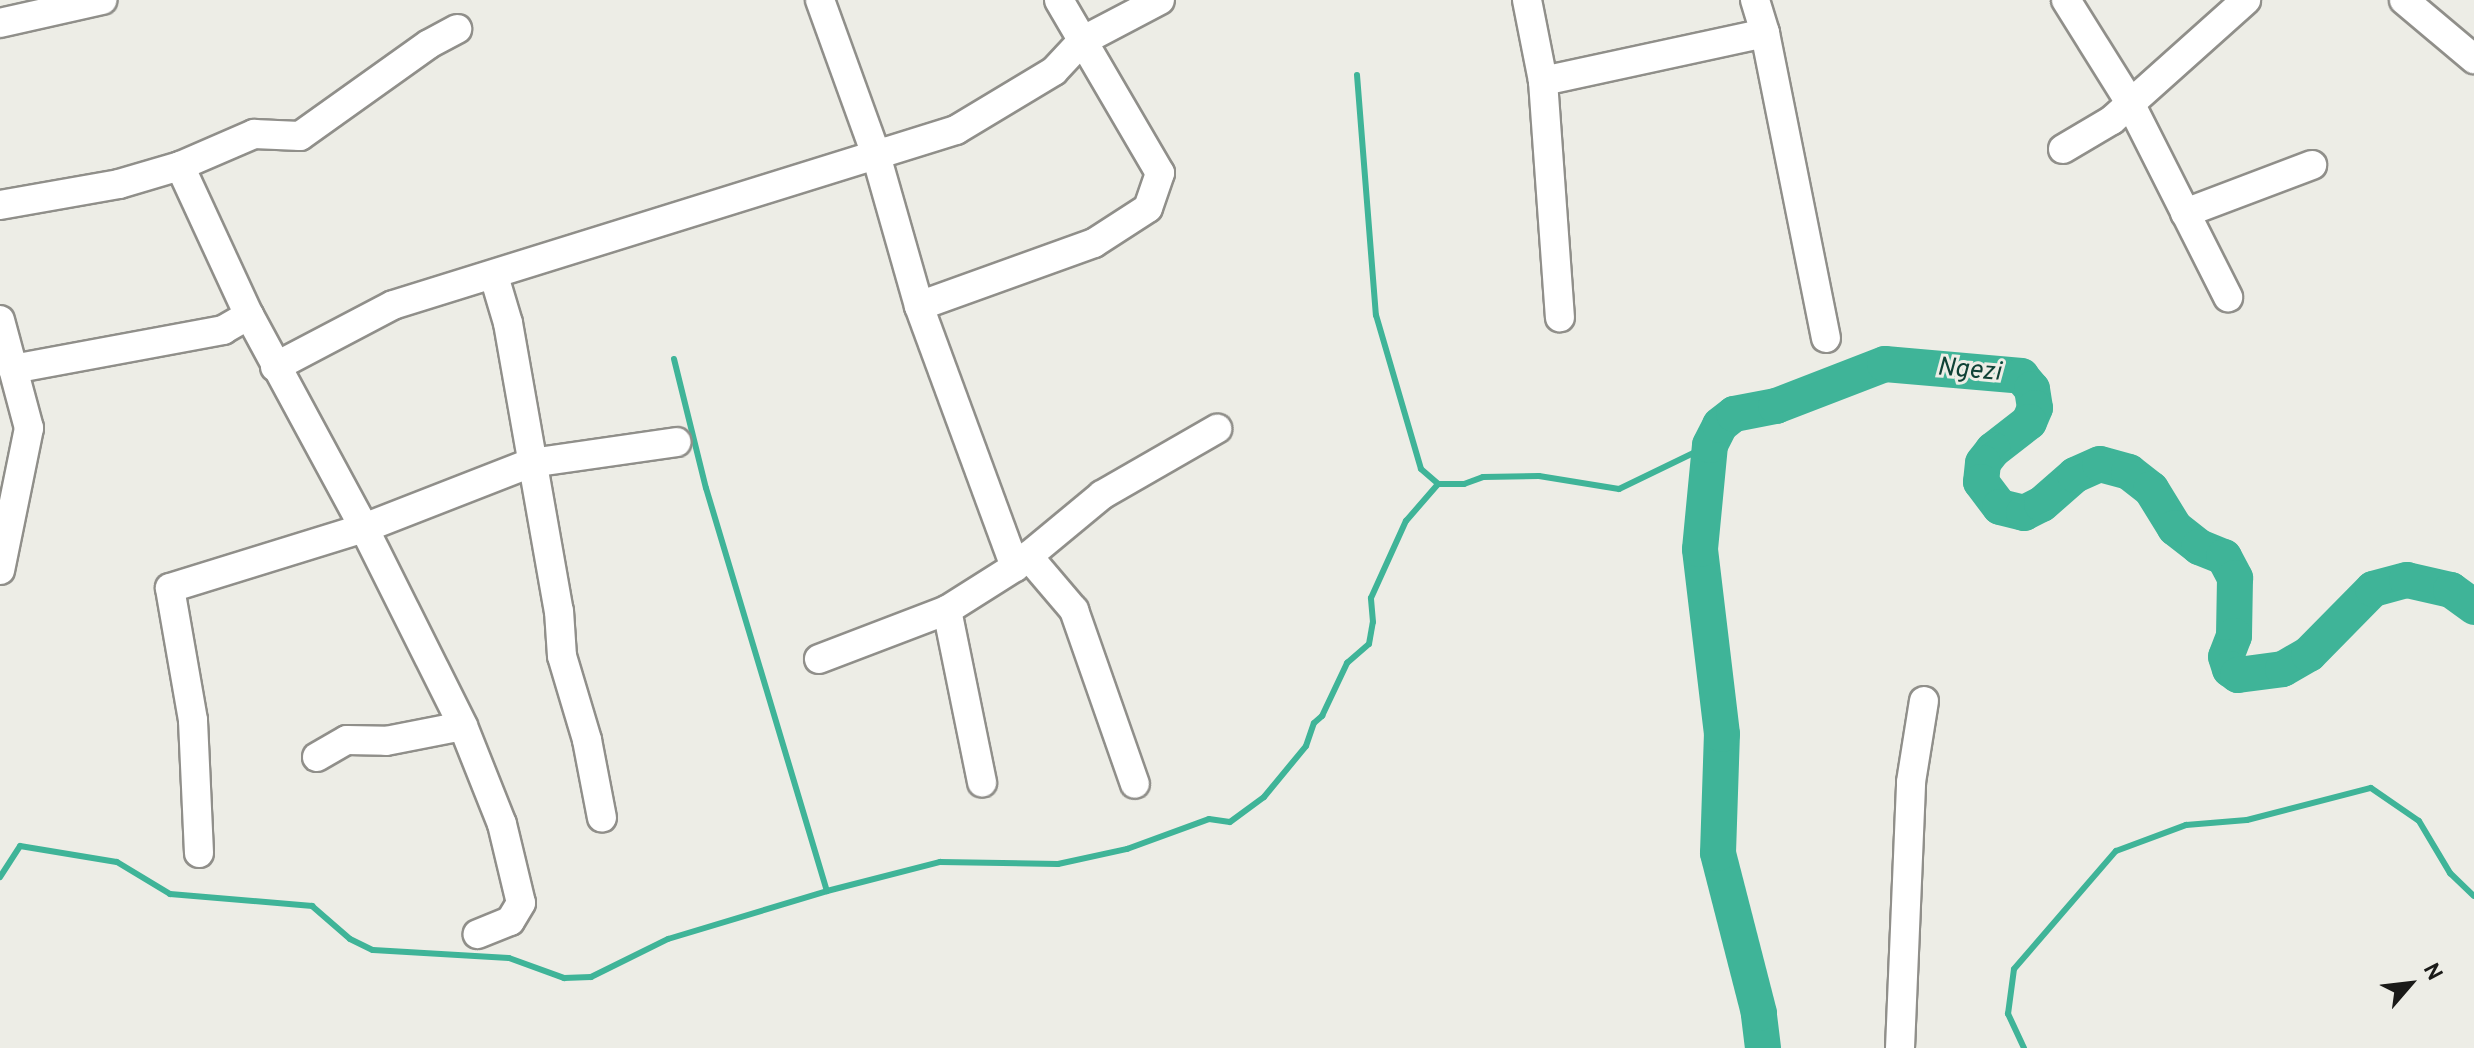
<!DOCTYPE html>
<html>
<head>
<meta charset="utf-8">
<style>
	body { margin:0 }
	#map { position:relative; width:2474px; height:1048px; overflow:hidden; background:#edede6; font-family:Overpass,sans-serif }
	div>[style] { position:absolute }
	.stream>* { height:6px; margin:-3px; padding:0 3px; transform-origin:3px; border-radius:3px; background:#3fb498 }
	.river>* { height:36px; margin:-18px; padding:0 18px; transform-origin:18px; border-radius:18px; background:#3fb498 }
	.roads { filter:drop-shadow(2px 0 #908f8a) drop-shadow(-2px 0 #908f8a) drop-shadow(0 2px #908f8a) drop-shadow(0 -2px #908f8a) }
	.minor>* { height:28px; margin:-14px; padding:0 14px; transform-origin:14px; border-radius:14px; background:#fff }
	span { translate:-50% -50%; white-space:nowrap; text-align:center; line-height:1.15; -webkit-text-stroke:6px #edede6; paint-order:stroke }
	.water-label { font-size:26px; color:#0f4236; font-style:italic }
	.north { position:absolute; left:2370px; top:944px; width:80px; height:80px; -webkit-text-stroke:6px #edede6; paint-order:stroke; rotate:62deg; font-size:22px; font-weight:700; line-height:32px; text-align:center; color:#1a1a18 }
	.north::after { content:''; display:block; margin:auto; width:28px; height:36px; background:#1a1a18; clip-path:polygon(50% 0,100% 100%,50% 72%,0 100%) }
</style>
</head>
<body>
<div id="map">
	<div class="stream">
		<div style="left:1357px;top:75px;width:241px;rotate:85.5deg"></div>
		<div style="left:1376px;top:315px;width:160px;rotate:73.7deg"></div>
		<div style="left:1421px;top:469px;width:23px;rotate:41deg"></div>
		<div style="left:674px;top:359px;width:133px;rotate:76.1deg"></div>
		<div style="left:706px;top:488px;width:421px;rotate:73.3deg"></div>
		<div style="left:0;top:877px;width:37px;rotate:-57deg"></div>
		<div style="left:20px;top:846px;width:98px;rotate:9.4deg"></div>
		<div style="left:117px;top:862px;width:62px;rotate:31.1deg"></div>
		<div style="left:170px;top:894px;width:143px;rotate:4.8deg"></div>
		<div style="left:312px;top:906px;width:50px;rotate:41deg"></div>
		<div style="left:350px;top:939px;width:25px;rotate:26deg"></div>
		<div style="left:373px;top:950px;width:136px;rotate:3.4deg"></div>
		<div style="left:509px;top:958px;width:59px;rotate:20deg"></div>
		<div style="left:564px;top:978px;width:27px;rotate:-2deg"></div>
		<div style="left:591px;top:977px;width:86px;rotate:-26.3deg"></div>
		<div style="left:668px;top:939px;width:166px;rotate:-16.8deg"></div>
		<div style="left:827px;top:891px;width:117px;rotate:-14.4deg"></div>
		<div style="left:940px;top:862px;width:118px;rotate:1deg"></div>
		<div style="left:1058px;top:864px;width:71px;rotate:-12.3deg"></div>
		<div style="left:1127px;top:849px;width:87px;rotate:-20.1deg"></div>
		<div style="left:1209px;top:819px;width:21px;rotate:8deg"></div>
		<div style="left:1230px;top:822px;width:42px;rotate:-36.3deg"></div>
		<div style="left:1264px;top:797px;width:66px;rotate:-50.5deg"></div>
		<div style="left:1306px;top:746px;width:24px;rotate:-71deg"></div>
		<div style="left:1314px;top:723px;width:11px;rotate:-41deg"></div>
		<div style="left:1322px;top:716px;width:59px;rotate:-64.7deg"></div>
		<div style="left:1347px;top:663px;width:29px;rotate:-41deg"></div>
		<div style="left:1369px;top:644px;width:22px;rotate:-80deg"></div>
		<div style="left:1373px;top:622px;width:24px;rotate:-95deg"></div>
		<div style="left:1371px;top:598px;width:85px;rotate:-65.6deg"></div>
		<div style="left:1406px;top:521px;width:49px;rotate:-49.1deg"></div>
		<div style="left:1438px;top:484px;width:26px"></div>
		<div style="left:1464px;top:484px;width:20px;rotate:-20deg"></div>
		<div style="left:1483px;top:477px;width:56px;rotate:-1deg"></div>
		<div style="left:1539px;top:476px;width:81px;rotate:9.2deg"></div>
		<div style="left:1619px;top:489px;width:101px;rotate:-25.8deg"></div>
		<div style="left:2024px;top:1048px;width:38px;rotate:-115deg"></div>
		<div style="left:2008px;top:1014px;width:45px;rotate:-82.4deg"></div>
		<div style="left:2014px;top:969px;width:156px;rotate:-49.2deg"></div>
		<div style="left:2116px;top:851px;width:75px;rotate:-20.4deg"></div>
		<div style="left:2186px;top:825px;width:61px;rotate:-4.7deg"></div>
		<div style="left:2247px;top:820px;width:128px;rotate:-14.5deg"></div>
		<div style="left:2371px;top:788px;width:58px;rotate:34.5deg"></div>
		<div style="left:2419px;top:821px;width:61px;rotate:59.2deg"></div>
		<div style="left:2450px;top:873px;width:33px;rotate:44deg"></div>
	</div>
	<div class="river">
		<div style="left:1763px;top:1048px;width:35px;rotate:-97deg"></div>
		<div style="left:1759px;top:1013px;width:165px;rotate:-104.4deg"></div>
		<div style="left:1718px;top:853px;width:119px;rotate:-88.1deg"></div>
		<div style="left:1722px;top:734px;width:186px;rotate:-96.8deg"></div>
		<div style="left:1700px;top:549px;width:104px;rotate:-84.5deg"></div>
		<div style="left:1710px;top:445px;width:22px;rotate:-63deg"></div>
		<div style="left:1720px;top:425px;width:18px;rotate:-38deg"></div>
		<div style="left:1734px;top:414px;width:43px;rotate:-10.8deg"></div>
		<div style="left:1776px;top:406px;width:117px;rotate:-21.1deg"></div>
		<div style="left:1885px;top:364px;width:137px;rotate:5deg"></div>
		<div style="left:2021px;top:376px;width:17px;rotate:50deg"></div>
		<div style="left:2032px;top:389px;width:19px;rotate:81deg"></div>
		<div style="left:2035px;top:408px;width:15px;rotate:113deg"></div>
		<div style="left:2029px;top:422px;width:46px;rotate:142.1deg"></div>
		<div style="left:1993px;top:450px;width:16px;rotate:128deg"></div>
		<div style="left:1983px;top:463px;width:19px;rotate:96deg"></div>
		<div style="left:1981px;top:482px;width:31px;rotate:53deg"></div>
		<div style="left:2000px;top:507px;width:25px;rotate:14deg"></div>
		<div style="left:2024px;top:513px;width:20px;rotate:-27deg"></div>
		<div style="left:2042px;top:504px;width:44px;rotate:-41.3deg"></div>
		<div style="left:2075px;top:475px;width:27px;rotate:-24deg"></div>
		<div style="left:2100px;top:464px;width:30px;rotate:15deg"></div>
		<div style="left:2129px;top:472px;width:28px;rotate:38deg"></div>
		<div style="left:2151px;top:489px;width:46px;rotate:58.4deg"></div>
		<div style="left:2175px;top:528px;width:31px;rotate:38deg"></div>
		<div style="left:2199px;top:547px;width:27px;rotate:22deg"></div>
		<div style="left:2224px;top:557px;width:24px;rotate:62deg"></div>
		<div style="left:2235px;top:578px;width:58px;rotate:91deg"></div>
		<div style="left:2234px;top:636px;width:22px;rotate:111deg"></div>
		<div style="left:2226px;top:657px;width:13px;rotate:72deg"></div>
		<div style="left:2230px;top:669px;width:10px;rotate:37deg"></div>
		<div style="left:2238px;top:675px;width:45px;rotate:-7.6deg"></div>
		<div style="left:2283px;top:669px;width:30px;rotate:-30deg"></div>
		<div style="left:2309px;top:654px;width:91px;rotate:-45.4deg"></div>
		<div style="left:2373px;top:589px;width:35px;rotate:-15deg"></div>
		<div style="left:2407px;top:580px;width:45px;rotate:12.8deg"></div>
		<div style="left:2451px;top:590px;width:29px;rotate:36deg"></div>
	</div>
	<div class="roads">
		<div class="minor">
			<div style="left:820px;top:0;width:165px;rotate:70.1deg"></div>
			<div style="left:876px;top:155px;width:157px;rotate:74.1deg"></div>
			<div style="left:919px;top:306px;width:278px;rotate:69.8deg"></div>
			<div style="left:1527px;top:0;width:83px;rotate:78.8deg"></div>
			<div style="left:1543px;top:81px;width:237px;rotate:85.9deg"></div>
			<div style="left:1755px;top:0;width:34px;rotate:73deg"></div>
			<div style="left:1765px;top:33px;width:311px;rotate:78.7deg"></div>
			<div style="left:2066px;top:0;width:119px;rotate:58deg"></div>
			<div style="left:2129px;top:101px;width:220px;rotate:63.2deg"></div>
			<div style="left:2404px;top:0;width:92px;rotate:40.1deg"></div>
			<div style="left:0;top:23px;width:105px;rotate:-12.7deg"></div>
			<div style="left:1543px;top:81px;width:227px;rotate:-12.2deg"></div>
			<div style="left:2063px;top:149px;width:57px;rotate:-30.6deg"></div>
			<div style="left:2112px;top:120px;width:180px;rotate:-41.8deg"></div>
			<div style="left:180px;top:166px;width:164px;rotate:65.2deg"></div>
			<div style="left:249px;top:315px;width:242px;rotate:61.6deg"></div>
			<div style="left:364px;top:528px;width:221px;rotate:63.4deg"></div>
			<div style="left:463px;top:726px;width:105px;rotate:68.3deg"></div>
			<div style="left:502px;top:824px;width:81px;rotate:76.5deg"></div>
			<div style="left:521px;top:903px;width:21px;rotate:121deg"></div>
			<div style="left:510px;top:921px;width:35px;rotate:158deg"></div>
			<div style="left:0;top:205px;width:121px;rotate:-10deg"></div>
			<div style="left:119px;top:184px;width:64px;rotate:-16.4deg"></div>
			<div style="left:180px;top:166px;width:81px;rotate:-23.4deg"></div>
			<div style="left:254px;top:134px;width:46px;rotate:2.5deg"></div>
			<div style="left:300px;top:136px;width:158px;rotate:-35.5deg"></div>
			<div style="left:429px;top:44px;width:32px;rotate:-28deg"></div>
			<div style="left:2185px;top:213px;width:136px;rotate:-20.7deg"></div>
			<div style="left:494px;top:276px;width:49px;rotate:73.4deg"></div>
			<div style="left:508px;top:323px;width:292px;rotate:80deg"></div>
			<div style="left:559px;top:611px;width:45px;rotate:86.2deg"></div>
			<div style="left:562px;top:656px;width:88px;rotate:73.4deg"></div>
			<div style="left:587px;top:740px;width:79px;rotate:79.1deg"></div>
			<div style="left:919px;top:306px;width:186px;rotate:-19.8deg"></div>
			<div style="left:1094px;top:243px;width:64px;rotate:-32.9deg"></div>
			<div style="left:1148px;top:208px;width:37px;rotate:-71deg"></div>
			<div style="left:1160px;top:173px;width:200px;rotate:-120.3deg"></div>
			<div style="left:0;top:320px;width:112px;rotate:75deg"></div>
			<div style="left:29px;top:428px;width:145px;rotate:101.5deg"></div>
			<div style="left:275px;top:367px;width:133px;rotate:-27.7deg"></div>
			<div style="left:393px;top:305px;width:590px;rotate:-17.27deg"></div>
			<div style="left:956px;top:130px;width:114px;rotate:-31deg"></div>
			<div style="left:1054px;top:71px;width:41px;rotate:-47deg"></div>
			<div style="left:1082px;top:41px;width:88px;rotate:-27.7deg"></div>
			<div style="left:13px;top:369px;width:214px;rotate:-10.5deg"></div>
			<div style="left:223px;top:330px;width:30px;rotate:-30deg"></div>
			<div style="left:1028px;top:556px;width:71px;rotate:49.6deg"></div>
			<div style="left:1074px;top:610px;width:184px;rotate:70.7deg"></div>
			<div style="left:947px;top:610px;width:176px;rotate:78.5deg"></div>
			<div style="left:819px;top:659px;width:137px;rotate:-20.9deg"></div>
			<div style="left:947px;top:610px;width:80px;rotate:-32.3deg"></div>
			<div style="left:1015px;top:567px;width:113px;rotate:-39.6deg"></div>
			<div style="left:1102px;top:495px;width:133px;rotate:-29.9deg"></div>
			<div style="left:317px;top:757px;width:34px;rotate:-30deg"></div>
			<div style="left:347px;top:740px;width:39px;rotate:1deg"></div>
			<div style="left:386px;top:741px;width:78px;rotate:-11deg"></div>
			<div style="left:199px;top:853px;width:133px;rotate:-92.6deg"></div>
			<div style="left:193px;top:720px;width:134px;rotate:-99.9deg"></div>
			<div style="left:170px;top:588px;width:203px;rotate:-17.2deg"></div>
			<div style="left:364px;top:528px;width:179px;rotate:-21.3deg"></div>
			<div style="left:531px;top:463px;width:147px;rotate:-8.2deg"></div>
			<div style="left:1900px;top:1048px;width:266px;rotate:-87.6deg"></div>
			<div style="left:1911px;top:782px;width:82px;rotate:-80.9deg"></div>
		</div>
	</div>
	<div class="water-label">
		<span style="left:1969px;top:371px;rotate:5deg">Ngezi</span>
	</div>
	<div class="north">N</div>
</div>
</body>
</html>
